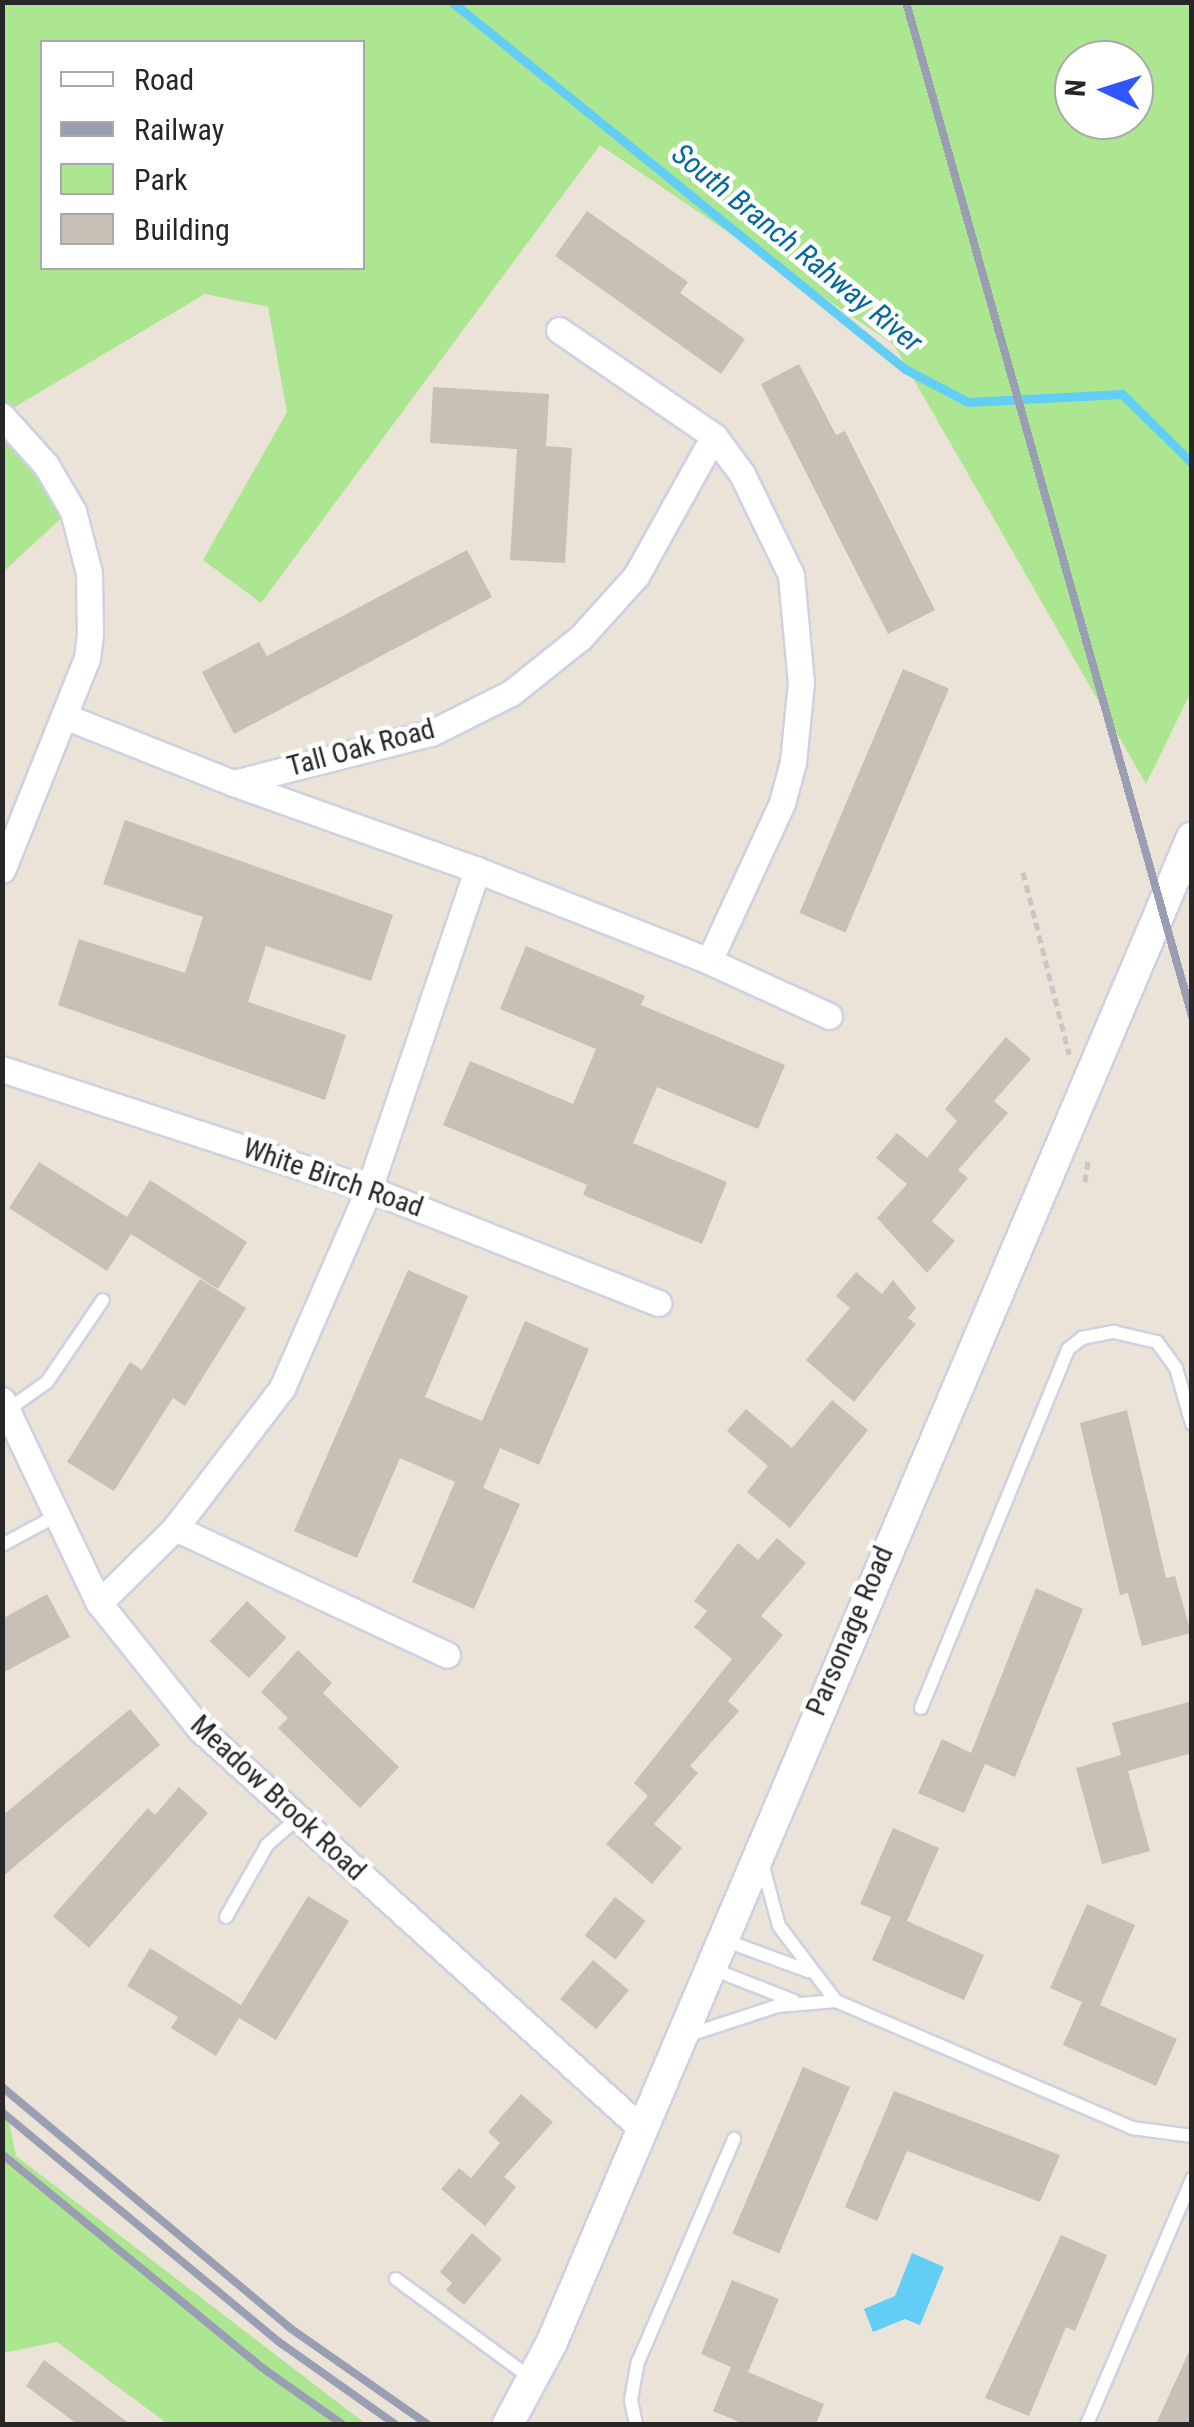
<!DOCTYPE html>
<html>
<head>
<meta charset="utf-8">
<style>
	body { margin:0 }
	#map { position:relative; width:1194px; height:2427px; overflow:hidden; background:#ebe3d7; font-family:"Roboto Condensed",sans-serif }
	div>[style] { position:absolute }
	.green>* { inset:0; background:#ade690 }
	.water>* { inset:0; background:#63cef5 }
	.stream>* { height:9px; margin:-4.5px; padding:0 4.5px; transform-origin:4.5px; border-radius:4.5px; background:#63cef5 }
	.building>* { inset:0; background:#c6c0b7; transform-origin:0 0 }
	.path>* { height:5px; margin-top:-2.5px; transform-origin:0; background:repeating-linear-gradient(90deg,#c7c7c7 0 8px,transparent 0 13px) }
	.roads { filter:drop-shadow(2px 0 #cdd1e2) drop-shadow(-2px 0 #cdd1e2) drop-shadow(0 2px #cdd1e2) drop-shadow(0 -2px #cdd1e2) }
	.service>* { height:12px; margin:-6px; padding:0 6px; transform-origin:6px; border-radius:6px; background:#fff }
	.minor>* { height:25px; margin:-12.5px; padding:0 12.5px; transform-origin:12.5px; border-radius:12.5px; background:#fff }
	.tertiary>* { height:30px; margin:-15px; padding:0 15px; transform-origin:15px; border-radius:15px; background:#fff }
	.rail>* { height:8px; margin:-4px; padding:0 4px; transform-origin:4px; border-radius:4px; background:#9a9eb3 }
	span { translate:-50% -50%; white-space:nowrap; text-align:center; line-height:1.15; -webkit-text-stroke:9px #fff; paint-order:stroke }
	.street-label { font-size:28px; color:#272727 }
	.water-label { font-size:30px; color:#06699d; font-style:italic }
	.frame { position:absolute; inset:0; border:5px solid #272727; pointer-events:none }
	.legend { position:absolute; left:40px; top:40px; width:325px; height:230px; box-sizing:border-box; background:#fff; border:2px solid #a9a9a9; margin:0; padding:12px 18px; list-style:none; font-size:30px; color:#272727 }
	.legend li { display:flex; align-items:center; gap:20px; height:50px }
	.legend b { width:50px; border:2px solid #a9a9a9 }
	.north { position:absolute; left:1054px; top:40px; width:100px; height:100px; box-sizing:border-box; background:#fff; border:2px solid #a9a9a9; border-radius:50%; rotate:274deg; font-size:28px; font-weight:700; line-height:40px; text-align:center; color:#272727 }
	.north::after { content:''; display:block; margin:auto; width:35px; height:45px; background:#3057ff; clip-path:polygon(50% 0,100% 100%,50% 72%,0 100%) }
</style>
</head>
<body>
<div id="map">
	<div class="green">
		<div style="clip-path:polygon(evenodd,2px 3px,1191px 3px,1191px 692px,1146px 784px,894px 345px,600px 145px,261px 603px,203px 560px,287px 412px,268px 307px,205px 294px,3px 414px,2px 3px,42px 42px,362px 42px,362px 268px,42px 268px,42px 42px,2px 3px,1074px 60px,1134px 60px,1134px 120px,1074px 120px,1074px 60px)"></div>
		<div style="clip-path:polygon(2px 418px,68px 512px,3px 572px,2px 572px)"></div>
		<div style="clip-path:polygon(3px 2093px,16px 2156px,366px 2424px,168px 2424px,57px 2342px,3px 2353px)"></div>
	</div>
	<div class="water">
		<div style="clip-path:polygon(912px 2253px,944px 2267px,920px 2325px,905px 2319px,873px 2332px,864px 2309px,895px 2296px)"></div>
	</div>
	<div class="stream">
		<div style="left:452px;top:2px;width:583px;rotate:39.01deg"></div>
		<div style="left:905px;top:369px;width:71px;rotate:27.6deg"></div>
		<div style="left:968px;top:402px;width:154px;rotate:-3deg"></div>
		<div style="left:1122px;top:394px;width:98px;rotate:44.6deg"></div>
	</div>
	<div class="building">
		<div style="clip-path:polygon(587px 211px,688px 282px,680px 293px,745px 339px,721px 374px,555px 256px)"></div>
		<div style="clip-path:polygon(799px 364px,836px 435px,845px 431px,935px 610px,888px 634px,761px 384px)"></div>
		<div style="clip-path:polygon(433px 387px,549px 394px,546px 446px,572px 448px,565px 563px,510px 560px,517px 449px,430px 443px)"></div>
		<div style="clip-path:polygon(467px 550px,492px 597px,234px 734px,202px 672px,259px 642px,267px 656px)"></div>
		<div style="left:903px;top:669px;width:50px;height:265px;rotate:23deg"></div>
		<div style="clip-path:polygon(125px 820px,393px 915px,371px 981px,266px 946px,248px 1002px,346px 1035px,325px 1100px,58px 1005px,79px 939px,185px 973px,203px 917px,103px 884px)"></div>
		<div style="clip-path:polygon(526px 946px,645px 996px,641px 1005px,785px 1065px,758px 1129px,657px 1087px,633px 1143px,727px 1182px,702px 1244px,583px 1195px,587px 1185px,443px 1125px,470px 1061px,573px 1104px,596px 1049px,500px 1009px)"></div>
		<div style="clip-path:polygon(1006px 1037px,1031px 1059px,994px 1101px,1008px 1113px,958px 1170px,968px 1178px,932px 1221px,955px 1241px,927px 1273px,877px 1218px,907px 1184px,876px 1158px,897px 1133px,927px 1158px,957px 1121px,945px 1109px)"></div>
		<div style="clip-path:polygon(39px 1162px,127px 1217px,150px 1180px,247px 1242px,218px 1289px,131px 1234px,107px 1271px,9px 1208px)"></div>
		<div style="clip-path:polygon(408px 1270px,468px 1296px,425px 1397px,482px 1421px,525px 1321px,589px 1349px,539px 1465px,500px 1448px,483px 1488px,520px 1504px,474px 1609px,412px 1582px,455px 1482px,400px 1458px,357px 1558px,294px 1531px)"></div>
		<div style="clip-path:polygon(856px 1272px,882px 1294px,893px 1280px,916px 1308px,908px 1318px,916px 1324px,854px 1402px,806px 1360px,850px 1308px,836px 1296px)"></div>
		<div style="clip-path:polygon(200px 1279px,246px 1308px,185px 1406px,173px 1398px,114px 1491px,67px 1462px,130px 1362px,142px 1370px)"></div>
		<div style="clip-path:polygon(832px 1400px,868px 1430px,790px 1528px,747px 1492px,768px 1466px,727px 1431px,746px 1409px,792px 1448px)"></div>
		<div style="clip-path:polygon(1127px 1410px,1166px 1578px,1175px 1576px,1191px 1633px,1142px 1646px,1128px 1593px,1120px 1595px,1080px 1423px)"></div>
		<div style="clip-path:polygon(777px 1538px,806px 1563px,761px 1616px,783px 1635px,728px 1701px,739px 1711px,690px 1766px,698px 1773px,654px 1824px,682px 1848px,652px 1884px,606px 1844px,648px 1796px,634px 1783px,732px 1659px,694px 1627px,707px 1611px,694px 1601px,738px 1543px,758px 1560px)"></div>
		<div style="clip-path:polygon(1036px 1588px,1083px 1609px,1015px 1777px,985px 1764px,964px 1813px,918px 1793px,942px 1739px,971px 1753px)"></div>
		<div style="clip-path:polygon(47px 1594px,70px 1637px,2px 1673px,2px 1619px)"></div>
		<div style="left:247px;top:1601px;width:54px;height:55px;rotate:43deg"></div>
		<div style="clip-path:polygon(298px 1650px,332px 1683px,323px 1693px,399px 1767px,360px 1808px,278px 1728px,288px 1718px,261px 1692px)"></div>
		<div style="clip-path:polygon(1192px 1701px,1192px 1753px,1128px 1771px,1150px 1851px,1102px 1864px,1076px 1768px,1121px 1755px,1112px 1723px)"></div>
		<div style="clip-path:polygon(130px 1709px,160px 1745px,2px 1877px,2px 1816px)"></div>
		<div style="clip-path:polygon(179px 1787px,208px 1813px,89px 1948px,53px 1916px,148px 1808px,155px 1815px)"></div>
		<div style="clip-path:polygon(893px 1828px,939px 1848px,907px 1921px,984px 1955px,964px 2000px,872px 1960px,891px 1917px,860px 1904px)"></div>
		<div style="clip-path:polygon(308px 1896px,349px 1921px,276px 2040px,239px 2018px,216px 2056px,171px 2028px,178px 2017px,127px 1986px,150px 1948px,241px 2005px)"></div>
		<div style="left:615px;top:1897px;width:39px;height:49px;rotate:38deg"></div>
		<div style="clip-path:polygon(1087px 1904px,1135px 1925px,1100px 2005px,1177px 2039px,1156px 2086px,1063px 2045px,1082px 2002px,1050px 1988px)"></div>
		<div style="left:593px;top:1960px;width:47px;height:51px;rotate:40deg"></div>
		<div style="left:803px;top:2067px;width:51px;height:181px;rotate:23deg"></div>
		<div style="clip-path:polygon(894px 2091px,1060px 2155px,1040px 2202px,907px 2151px,877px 2221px,845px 2207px)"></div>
		<div style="clip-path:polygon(521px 2094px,553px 2122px,504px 2177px,516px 2187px,485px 2226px,441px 2189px,459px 2168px,471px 2178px,500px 2143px,488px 2132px)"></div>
		<div style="clip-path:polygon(472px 2233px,502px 2259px,464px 2305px,446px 2290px,452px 2283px,440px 2272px)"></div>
		<div style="clip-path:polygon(1061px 2235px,1107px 2255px,1075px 2331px,1066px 2327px,1029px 2416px,985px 2398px)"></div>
		<div style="clip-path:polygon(732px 2280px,779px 2299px,748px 2372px,824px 2404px,816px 2424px,744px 2424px,713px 2411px,731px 2367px,701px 2354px)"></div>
		<div style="clip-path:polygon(1192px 2345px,1192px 2424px,1156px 2424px)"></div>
		<div style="clip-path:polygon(44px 2360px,130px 2424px,77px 2424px,26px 2386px)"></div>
	</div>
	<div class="path">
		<div style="left:1023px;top:872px;width:188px;rotate:75.8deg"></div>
		<div style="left:1085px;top:1182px;width:21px;rotate:-82deg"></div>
	</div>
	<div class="roads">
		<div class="service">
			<div style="left:6px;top:1411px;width:50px;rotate:-35.3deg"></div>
			<div style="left:47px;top:1382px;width:99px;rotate:-55.7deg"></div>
			<div style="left:2px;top:1545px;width:59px;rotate:-28.3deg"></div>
			<div style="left:921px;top:1708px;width:388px;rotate:-67.7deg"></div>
			<div style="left:1068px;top:1349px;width:18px;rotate:-38deg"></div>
			<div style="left:1082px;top:1338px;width:33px;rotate:-11deg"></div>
			<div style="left:1114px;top:1332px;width:44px;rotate:13.1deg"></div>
			<div style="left:1157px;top:1342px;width:32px;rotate:54deg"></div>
			<div style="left:1176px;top:1368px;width:58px;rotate:74.1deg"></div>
			<div style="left:762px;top:1863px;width:65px;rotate:74.9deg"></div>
			<div style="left:779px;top:1926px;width:94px;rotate:52.8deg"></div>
			<div style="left:836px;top:2001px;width:322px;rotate:23.2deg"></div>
			<div style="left:1132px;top:2128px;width:61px;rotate:7.6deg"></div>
			<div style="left:226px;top:1917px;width:83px;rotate:-60.3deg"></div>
			<div style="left:267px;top:1845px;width:41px;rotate:-41.1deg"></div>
			<div style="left:724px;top:1940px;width:90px;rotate:20.3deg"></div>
			<div style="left:710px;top:1968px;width:90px;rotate:21.4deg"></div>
			<div style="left:689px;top:2035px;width:93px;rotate:-18.2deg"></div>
			<div style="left:777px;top:2006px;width:59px;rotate:-4.8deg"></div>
			<div style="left:396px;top:2279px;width:167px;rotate:36.3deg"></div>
			<div style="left:636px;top:2424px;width:25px;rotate:-102deg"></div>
			<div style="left:631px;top:2400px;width:39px;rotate:-80deg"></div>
			<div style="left:638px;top:2362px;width:243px;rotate:-66.7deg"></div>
			<div style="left:1087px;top:2424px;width:267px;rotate:-66.8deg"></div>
		</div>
		<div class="minor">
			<div style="left:559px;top:330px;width:188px;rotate:34.4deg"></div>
			<div style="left:714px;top:436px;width:47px;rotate:53.6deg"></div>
			<div style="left:742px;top:474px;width:112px;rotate:64.1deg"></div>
			<div style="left:791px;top:575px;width:107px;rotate:84.7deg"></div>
			<div style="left:801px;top:682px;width:80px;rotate:95.7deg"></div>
			<div style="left:793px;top:762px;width:42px;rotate:105deg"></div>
			<div style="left:782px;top:803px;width:174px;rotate:114.8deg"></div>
			<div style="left:2px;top:416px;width:66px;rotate:48.1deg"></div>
			<div style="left:46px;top:465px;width:53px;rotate:59.6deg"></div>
			<div style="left:73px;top:511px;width:64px;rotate:75.5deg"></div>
			<div style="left:89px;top:573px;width:61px;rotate:89.1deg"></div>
			<div style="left:90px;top:634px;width:24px;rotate:97deg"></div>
			<div style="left:87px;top:658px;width:228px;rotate:111.8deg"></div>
			<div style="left:64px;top:716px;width:182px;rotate:21.6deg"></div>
			<div style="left:233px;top:783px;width:204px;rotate:-14.2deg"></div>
			<div style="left:431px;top:733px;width:89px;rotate:-26.6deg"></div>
			<div style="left:511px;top:693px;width:88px;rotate:-38.6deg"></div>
			<div style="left:580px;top:638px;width:84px;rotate:-47.9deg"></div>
			<div style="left:636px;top:576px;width:160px;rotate:-60.9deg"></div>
			<div style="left:233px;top:783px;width:259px;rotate:19.6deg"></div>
			<div style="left:477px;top:870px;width:249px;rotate:21.4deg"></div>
			<div style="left:709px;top:961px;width:132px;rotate:24.6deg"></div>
			<div style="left:2px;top:1069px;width:386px;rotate:18.1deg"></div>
			<div style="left:369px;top:1189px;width:311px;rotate:21.5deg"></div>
			<div style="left:2px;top:1400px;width:225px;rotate:64.5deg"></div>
			<div style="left:99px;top:1603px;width:161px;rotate:51.3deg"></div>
			<div style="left:200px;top:1729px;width:595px;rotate:42.14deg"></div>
			<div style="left:175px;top:1528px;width:300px;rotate:25deg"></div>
			<div style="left:99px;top:1603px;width:107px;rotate:-44.6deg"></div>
			<div style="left:175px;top:1528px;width:176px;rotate:-52.6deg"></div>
			<div style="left:282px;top:1388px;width:217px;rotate:-66.4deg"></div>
			<div style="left:369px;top:1189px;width:337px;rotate:-71.3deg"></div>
		</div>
		<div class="tertiary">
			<div style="left:508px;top:2424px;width:93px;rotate:-61.8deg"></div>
			<div style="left:552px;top:2342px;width:1635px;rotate:-66.96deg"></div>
		</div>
	</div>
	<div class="rail">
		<div style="left:906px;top:2px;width:1054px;rotate:74.25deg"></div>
		<div style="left:2px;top:2087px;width:376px;rotate:39.9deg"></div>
		<div style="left:290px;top:2328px;width:167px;rotate:35deg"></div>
		<div style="left:2px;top:2112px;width:360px;rotate:39.7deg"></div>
		<div style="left:279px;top:2342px;width:142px;rotate:35.3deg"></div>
		<div style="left:2px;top:2154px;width:335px;rotate:39.4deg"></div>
		<div style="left:261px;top:2367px;width:99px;rotate:35.1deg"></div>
	</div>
	<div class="street-label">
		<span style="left:361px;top:748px;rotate:-15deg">Tall Oak Road</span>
		<span style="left:333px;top:1178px;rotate:19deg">White Birch Road</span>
		<span style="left:850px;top:1631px;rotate:-67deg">Parsonage Road</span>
		<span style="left:278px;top:1798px;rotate:43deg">Meadow Brook Road</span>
	</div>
	<div class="water-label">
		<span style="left:797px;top:248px;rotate:39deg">South Branch Rahway River</span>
	</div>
	<div class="frame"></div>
	<ul class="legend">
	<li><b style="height:12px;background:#fff"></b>Road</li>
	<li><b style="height:12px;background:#9a9eb3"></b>Railway</li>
	<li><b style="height:28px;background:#ade690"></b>Park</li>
	<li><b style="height:28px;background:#c6c0b7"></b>Building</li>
	</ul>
	<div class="north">N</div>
</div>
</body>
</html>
